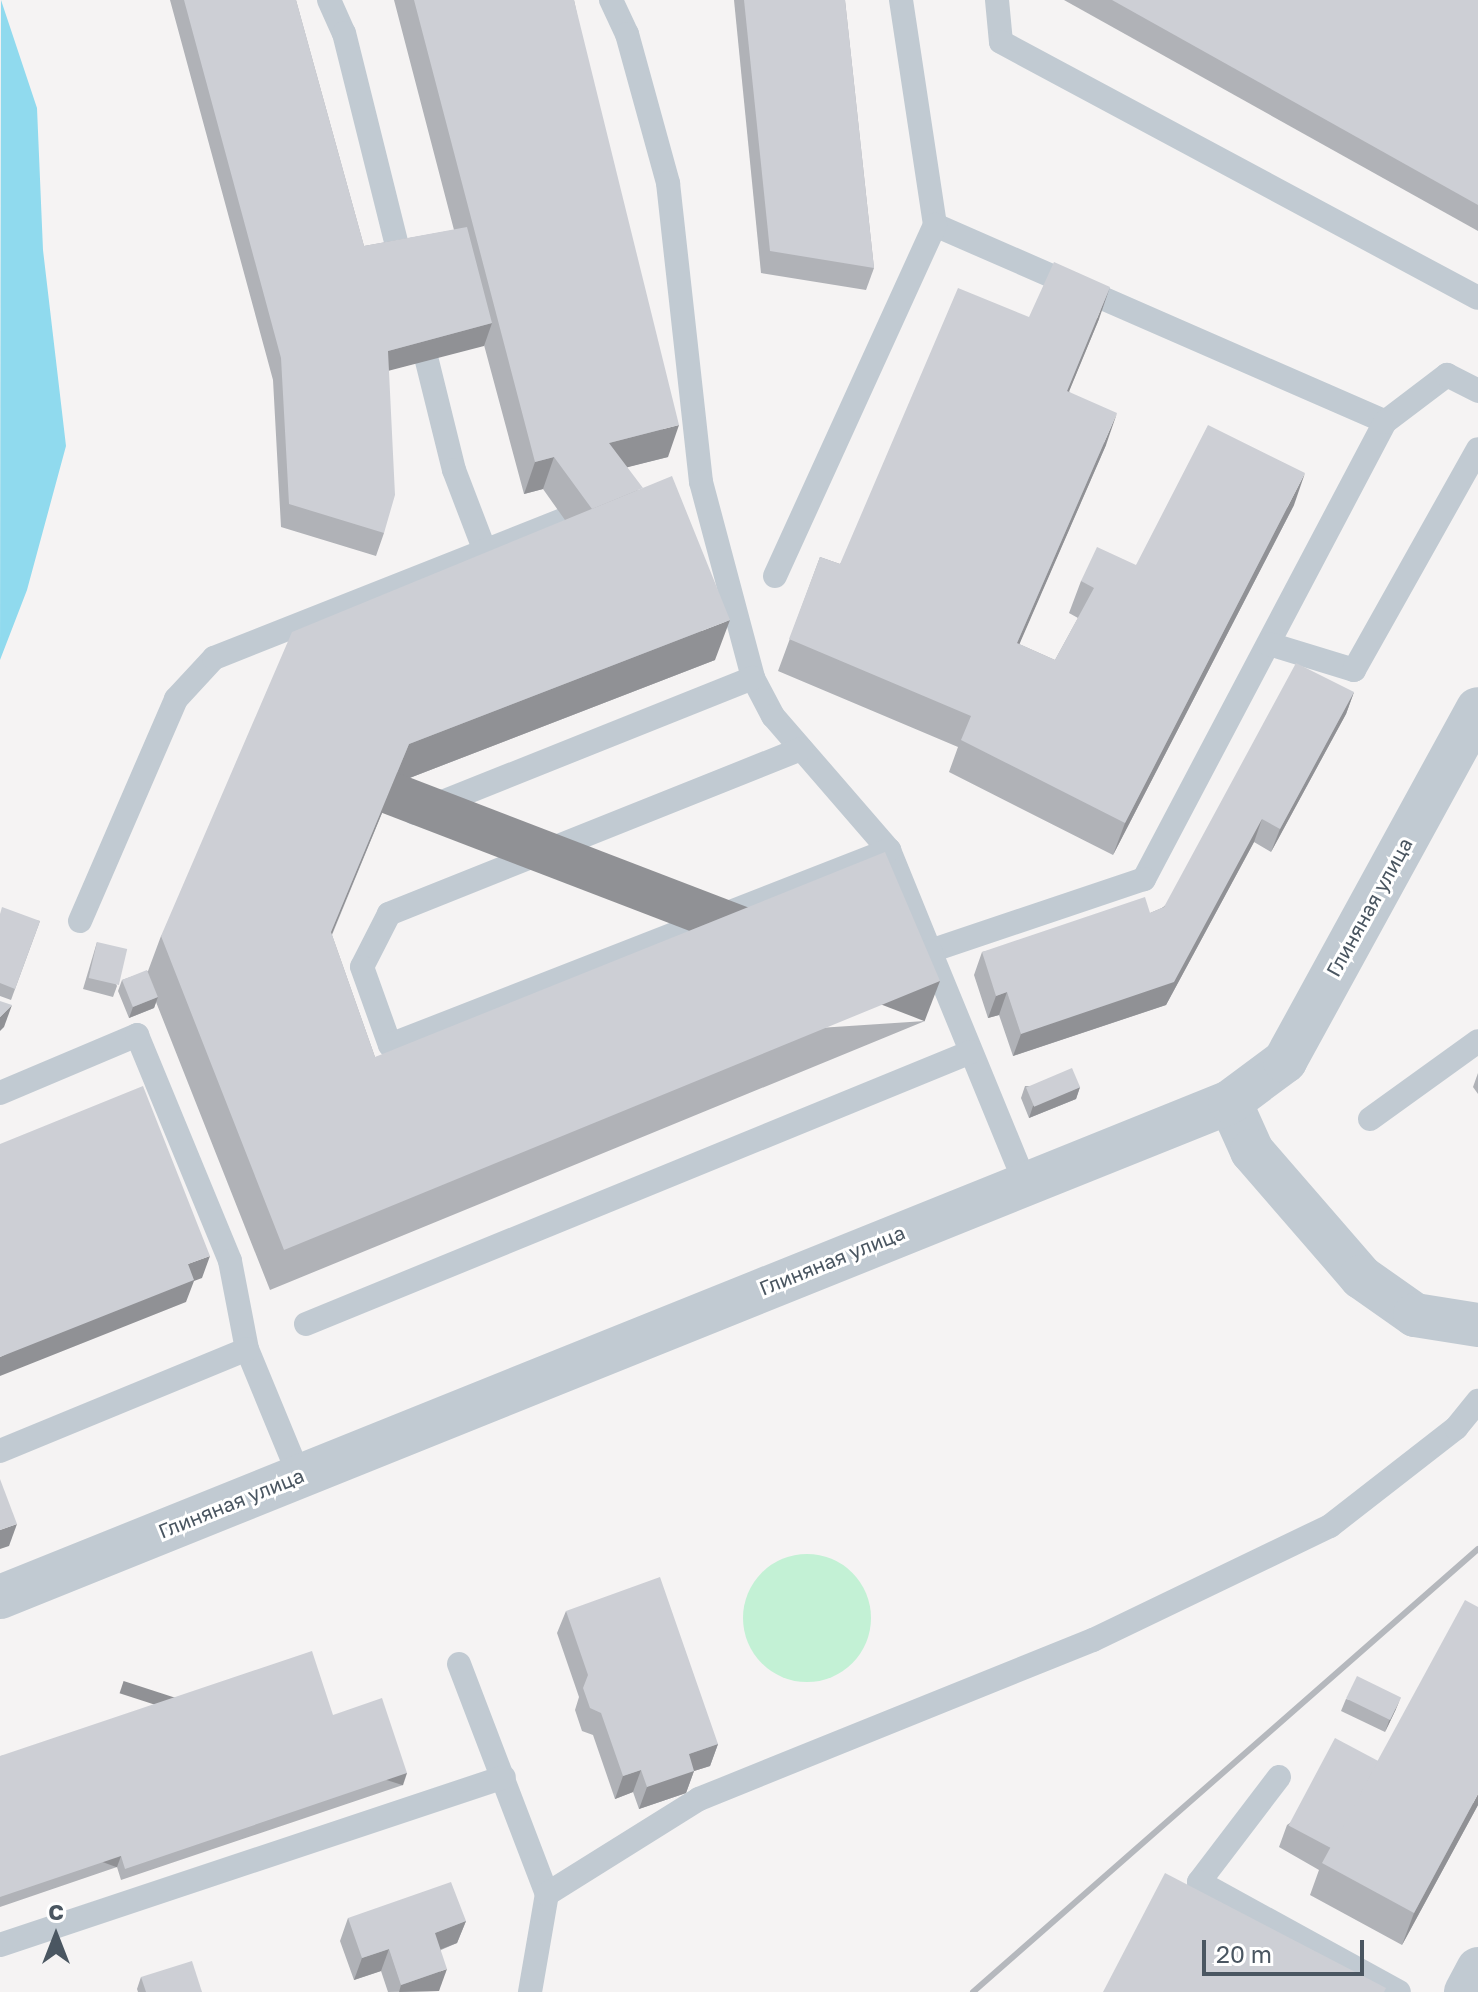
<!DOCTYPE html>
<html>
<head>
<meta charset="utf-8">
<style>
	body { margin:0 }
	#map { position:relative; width:1478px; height:1992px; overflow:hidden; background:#f5f3f3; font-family:"Golos Text",sans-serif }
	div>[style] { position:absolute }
	.green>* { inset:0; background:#c3f1d5 }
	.round { border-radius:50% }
	.water>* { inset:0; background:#90daee }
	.service>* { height:24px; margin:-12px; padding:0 12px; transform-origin:12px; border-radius:12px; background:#c1cad2 }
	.minor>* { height:44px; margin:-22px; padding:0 22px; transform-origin:22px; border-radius:22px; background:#c1cad2 }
	.rail>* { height:6px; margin:-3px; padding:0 3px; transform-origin:3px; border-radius:3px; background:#b5b8bd }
	.wall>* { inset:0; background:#b0b2b7 }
	.shaded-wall>* { inset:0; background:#909195; transform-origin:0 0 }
	.building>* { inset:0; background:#cdcfd5; transform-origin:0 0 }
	span { translate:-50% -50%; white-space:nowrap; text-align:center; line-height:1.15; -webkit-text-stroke:6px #fff; paint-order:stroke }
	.street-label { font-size:20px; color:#4a5661 }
	.north { position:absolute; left:16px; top:1896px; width:80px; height:80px; -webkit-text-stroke:6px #fff; paint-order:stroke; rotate:0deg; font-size:22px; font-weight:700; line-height:32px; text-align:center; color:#4a5661 }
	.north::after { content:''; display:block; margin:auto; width:28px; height:36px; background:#4a5661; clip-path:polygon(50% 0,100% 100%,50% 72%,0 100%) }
	.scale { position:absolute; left:1202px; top:1940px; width:162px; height:36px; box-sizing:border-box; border:4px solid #4a5661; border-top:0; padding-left:10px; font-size:24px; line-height:28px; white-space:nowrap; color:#4a5661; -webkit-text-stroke:6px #fff; paint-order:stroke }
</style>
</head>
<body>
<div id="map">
	<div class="green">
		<div class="round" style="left:743px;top:1554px;width:128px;height:128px"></div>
	</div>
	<div class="water">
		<div style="clip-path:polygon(1px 0,37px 108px,43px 250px,66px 446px,27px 590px,0 660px)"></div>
	</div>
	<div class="service">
		<div style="left:329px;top:0;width:36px;rotate:66deg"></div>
		<div style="left:344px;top:33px;width:235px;rotate:76deg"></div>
		<div style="left:611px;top:0;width:38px;rotate:65deg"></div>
		<div style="left:627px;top:34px;width:155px;rotate:74.6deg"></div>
		<div style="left:668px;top:183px;width:301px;rotate:83.7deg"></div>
		<div style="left:701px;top:482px;width:203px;rotate:75.1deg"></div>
		<div style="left:753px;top:678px;width:43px;rotate:62.2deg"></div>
		<div style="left:773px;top:716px;width:177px;rotate:49.1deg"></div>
		<div style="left:889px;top:850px;width:109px;rotate:67.9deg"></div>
		<div style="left:901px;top:0;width:228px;rotate:81.4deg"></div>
		<div style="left:935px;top:225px;width:491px;rotate:23.6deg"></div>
		<div style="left:1385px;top:422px;width:517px;rotate:117.81deg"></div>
		<div style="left:1144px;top:879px;width:226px;rotate:161.4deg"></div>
		<div style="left:930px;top:951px;width:251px;rotate:67.7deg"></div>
		<div style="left:997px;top:0;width:42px;rotate:84.6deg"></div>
		<div style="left:1001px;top:42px;width:541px;rotate:28.22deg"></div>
		<div style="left:427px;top:361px;width:112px;rotate:76.1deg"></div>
		<div style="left:454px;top:470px;width:87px;rotate:69.1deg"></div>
		<div style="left:1385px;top:422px;width:78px;rotate:-37.2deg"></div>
		<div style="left:1447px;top:375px;width:35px;rotate:27deg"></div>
		<div style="left:775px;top:576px;width:386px;rotate:-65.5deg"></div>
		<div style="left:1269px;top:644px;width:89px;rotate:17deg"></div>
		<div style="left:1354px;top:670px;width:253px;rotate:-60.7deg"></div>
		<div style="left:801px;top:749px;width:444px;rotate:158.2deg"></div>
		<div style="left:389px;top:914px;width:59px;rotate:117deg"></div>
		<div style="left:362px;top:967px;width:83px;rotate:70.3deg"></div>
		<div style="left:390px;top:1045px;width:536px;rotate:-21.34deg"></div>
		<div style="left:415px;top:813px;width:364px;rotate:-21.8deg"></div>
		<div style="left:80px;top:921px;width:242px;rotate:-66.6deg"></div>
		<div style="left:176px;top:699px;width:56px;rotate:-47.2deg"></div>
		<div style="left:214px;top:658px;width:378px;rotate:-21.6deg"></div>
		<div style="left:0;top:1093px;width:149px;rotate:-22.9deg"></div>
		<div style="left:137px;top:1035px;width:244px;rotate:67.6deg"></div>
		<div style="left:230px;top:1261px;width:90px;rotate:79.1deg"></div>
		<div style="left:247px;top:1349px;width:136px;rotate:67.6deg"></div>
		<div style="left:1370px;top:1119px;width:133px;rotate:-35.8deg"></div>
		<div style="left:306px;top:1324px;width:718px;rotate:-22.25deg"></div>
		<div style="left:0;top:1451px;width:267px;rotate:-22.4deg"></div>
		<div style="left:459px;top:1664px;width:246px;rotate:69.1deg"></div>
		<div style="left:1279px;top:1777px;width:132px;rotate:127.3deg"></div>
		<div style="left:1199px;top:1882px;width:228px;rotate:28.8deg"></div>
		<div style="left:0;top:1945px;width:531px;rotate:-18.43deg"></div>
		<div style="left:530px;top:1992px;width:99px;rotate:-80.2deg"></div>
		<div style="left:547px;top:1894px;width:179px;rotate:-32deg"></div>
		<div style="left:699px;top:1799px;width:425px;rotate:-22deg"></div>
		<div style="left:1093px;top:1640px;width:263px;rotate:-25.7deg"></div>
		<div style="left:1330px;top:1526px;width:160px;rotate:-37.9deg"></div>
		<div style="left:1456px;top:1428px;width:35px;rotate:-51deg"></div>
	</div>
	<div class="minor">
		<div style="left:1230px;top:1102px;width:54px;rotate:65.8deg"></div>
		<div style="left:1252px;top:1151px;width:167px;rotate:49.1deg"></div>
		<div style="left:1361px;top:1277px;width:66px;rotate:35.1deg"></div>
		<div style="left:1415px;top:1315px;width:64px;rotate:9deg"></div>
		<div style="left:0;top:1597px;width:1326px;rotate:-21.92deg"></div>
		<div style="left:1230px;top:1102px;width:69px;rotate:-36.7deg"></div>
		<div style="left:1285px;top:1061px;width:401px;rotate:-61.3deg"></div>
		<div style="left:1466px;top:1992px;width:26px;rotate:-62deg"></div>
	</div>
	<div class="rail">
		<div style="left:973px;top:1992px;width:672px;rotate:-41.26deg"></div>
	</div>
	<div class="wall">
		<div style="clip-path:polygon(170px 0,296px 0,364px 246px,454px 230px,394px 0,574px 0,668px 457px,627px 467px,715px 660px,394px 784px,332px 935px,375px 1057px,925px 1021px,270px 1290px,156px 1002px,154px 1008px,129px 1018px,118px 991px,122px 980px,148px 971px,161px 936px,565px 520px,543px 489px,524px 494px,484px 345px,389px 370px,384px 533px,376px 556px,281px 527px,273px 380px)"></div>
		<div style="clip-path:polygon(734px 0,845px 0,874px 268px,866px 290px,761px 273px)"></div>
		<div style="clip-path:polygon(1064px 0,1478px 0,1478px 231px)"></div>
		<div style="clip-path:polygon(1029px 317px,1099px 319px,1069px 391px,1106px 445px,1019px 644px,1055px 660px,1078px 618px,1069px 613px,1081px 581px,1136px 565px,1294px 505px,1113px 855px,949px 772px,958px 747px,778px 671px,820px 557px,840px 564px)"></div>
		<div style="clip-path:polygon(1354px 692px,1346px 714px,1271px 852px,1254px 842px,1166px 1005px,1013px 1056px,999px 1015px,988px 1018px,974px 975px,982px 952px,1150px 913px,1164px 907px)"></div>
		<div style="clip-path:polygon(0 914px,40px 921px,11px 1000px,0 996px)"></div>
		<div style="clip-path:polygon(97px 942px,117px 986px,113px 997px,83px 989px)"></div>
		<div style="clip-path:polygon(1478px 1073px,1478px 1094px,1473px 1087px)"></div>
		<div style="clip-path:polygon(1025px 1086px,1080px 1087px,1076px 1099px,1029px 1118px,1021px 1098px)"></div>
		<div style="clip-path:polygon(566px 1611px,718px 1744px,710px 1766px,694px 1771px,686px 1793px,639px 1809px,633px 1792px,615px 1799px,593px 1735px,582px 1731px,575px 1710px,579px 1697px,557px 1633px)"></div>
		<div style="clip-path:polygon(1346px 1699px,1396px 1709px,1385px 1732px,1341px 1711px)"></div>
		<div style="clip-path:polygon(333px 1715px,403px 1785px,121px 1880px,117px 1867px,0 1907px,0 1756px)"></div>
		<div style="clip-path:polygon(1378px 1761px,1478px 1805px,1402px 1945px,1310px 1895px,1319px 1870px,1279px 1847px,1287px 1825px)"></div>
		<div style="clip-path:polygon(348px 1918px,466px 1921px,457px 1943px,441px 1950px,439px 1991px,388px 1992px,381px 1971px,354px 1980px,340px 1941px)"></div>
		<div style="clip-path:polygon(141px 1977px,202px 1992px,138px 1992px,137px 1989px)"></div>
	</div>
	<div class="shaded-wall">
		<div style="clip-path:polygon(1110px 287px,1099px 319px,1056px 423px,1067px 391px)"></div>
		<div style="clip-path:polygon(492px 323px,484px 346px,380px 373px,388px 351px)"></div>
		<div style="clip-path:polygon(1117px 413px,1106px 445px,1006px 675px,1017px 643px)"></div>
		<div style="clip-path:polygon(679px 425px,668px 457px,597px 475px,609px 443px)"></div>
		<div style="clip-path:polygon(554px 457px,543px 489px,524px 494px,535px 462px)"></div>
		<div style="clip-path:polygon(1305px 473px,1294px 505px,1113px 855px,1125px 823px)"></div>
		<div style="clip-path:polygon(730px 620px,715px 660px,394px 784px,316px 972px,331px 932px,409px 744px)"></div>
		<div style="clip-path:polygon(1354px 692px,1346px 714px,1271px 852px,1280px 829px)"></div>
		<div style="clip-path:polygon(1262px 819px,1254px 842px,1166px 1005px,1013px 1056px,1021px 1034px)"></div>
		<div style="left:940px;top:981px;width:43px;height:709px;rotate:111deg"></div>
		<div style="clip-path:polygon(1007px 992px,999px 1015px,988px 1018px,996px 996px)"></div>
		<div style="clip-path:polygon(158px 997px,154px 1008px,129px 1018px,133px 1007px)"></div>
		<div style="clip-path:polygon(12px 1005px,4px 1027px,0 1031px,0 1017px)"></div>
		<div style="clip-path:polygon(1080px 1087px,1076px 1099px,1029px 1118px,1033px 1106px)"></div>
		<div style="clip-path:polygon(210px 1256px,202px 1278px,194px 1281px,186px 1302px,0 1376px,0 1357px,188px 1264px)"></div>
		<div style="clip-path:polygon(17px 1524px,9px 1546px,0 1549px,0 1530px)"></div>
		<div style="clip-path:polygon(1401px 1697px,1396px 1709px,1385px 1732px,1389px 1721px)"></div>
		<div style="clip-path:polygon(718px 1744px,710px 1766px,694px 1771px,686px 1793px,639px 1809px,647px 1787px,689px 1754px)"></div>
		<div style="clip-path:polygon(641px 1770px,633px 1792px,615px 1799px,623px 1776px)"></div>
		<div style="left:407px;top:1773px;width:13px;height:298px;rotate:108deg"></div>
		<div style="clip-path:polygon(1478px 1794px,1478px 1805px,1402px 1945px,1414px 1913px)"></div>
		<div style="left:121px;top:1856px;width:12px;height:128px;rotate:110deg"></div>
		<div style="clip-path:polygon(466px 1921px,457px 1943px,426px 1955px,435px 1933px)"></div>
		<div style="clip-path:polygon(389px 1949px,381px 1971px,354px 1980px,362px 1958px)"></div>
		<div style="clip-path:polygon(447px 1969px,439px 1991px,399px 1992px,401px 1985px)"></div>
	</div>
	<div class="building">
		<div style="clip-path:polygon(184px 0,296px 0,364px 246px,467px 227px,492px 323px,388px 351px,395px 495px,384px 533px,289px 504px,281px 358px)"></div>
		<div style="clip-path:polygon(414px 0,574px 0,679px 425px,609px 443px,643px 488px,592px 509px,554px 457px,535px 462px)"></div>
		<div style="clip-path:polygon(744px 0,845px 0,874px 268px,770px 251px)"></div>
		<div style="clip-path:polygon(1112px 0,1478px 0,1478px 205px)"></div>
		<div style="clip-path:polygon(1054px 262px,1110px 287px,1067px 391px,1117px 413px,1017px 643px,1055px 660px,1094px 588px,1081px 581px,1097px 547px,1136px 565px,1208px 425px,1305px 473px,1125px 823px,961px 740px,971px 716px,789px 639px,820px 557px,840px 564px,958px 288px,1029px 317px)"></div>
		<div style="clip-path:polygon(672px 476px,730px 620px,409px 744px,331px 932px,375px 1057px,885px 852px,940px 981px,284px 1250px,161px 936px,292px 632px)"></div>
		<div style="clip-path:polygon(1296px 663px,1354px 692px,1280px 829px,1262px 819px,1174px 982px,1021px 1034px,1007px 992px,996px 996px,982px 952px,1145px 897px,1150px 913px,1164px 907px)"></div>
		<div style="clip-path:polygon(2px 907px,40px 921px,15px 989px,0 983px,0 914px)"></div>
		<div style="left:97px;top:942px;width:31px;height:37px;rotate:13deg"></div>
		<div style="left:147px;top:970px;width:29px;height:27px;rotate:68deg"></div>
		<div style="clip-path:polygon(0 1001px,12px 1005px,0 1017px)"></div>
		<div style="left:1072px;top:1068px;width:21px;height:50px;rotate:67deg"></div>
		<div style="clip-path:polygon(143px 1086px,210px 1256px,188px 1264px,194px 1280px,0 1357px,0 1144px)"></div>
		<div style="clip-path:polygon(0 1479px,17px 1524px,0 1530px)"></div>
		<div style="clip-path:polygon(660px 1577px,718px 1744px,689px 1754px,694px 1771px,647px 1787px,641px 1770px,623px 1776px,601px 1713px,590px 1708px,583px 1688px,588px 1675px,566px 1611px)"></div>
		<div style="clip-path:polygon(1465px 1600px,1478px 1607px,1478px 1794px,1414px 1913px,1322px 1863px)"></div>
		<div style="clip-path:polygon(312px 1651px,333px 1715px,382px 1698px,407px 1773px,125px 1869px,121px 1856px,0 1897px,0 1756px)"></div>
		<div style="left:1357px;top:1676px;width:49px;height:25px;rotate:26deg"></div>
		<div style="left:1335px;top:1738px;width:49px;height:99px;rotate:28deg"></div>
		<div style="clip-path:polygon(1165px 1873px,1386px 1988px,1384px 1992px,1103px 1992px)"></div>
		<div style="clip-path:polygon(451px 1882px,466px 1921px,435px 1933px,447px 1969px,401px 1985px,389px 1949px,362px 1958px,348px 1918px)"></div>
		<div style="clip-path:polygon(192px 1961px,202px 1992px,146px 1992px,141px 1977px)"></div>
	</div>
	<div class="street-label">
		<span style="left:1369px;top:907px;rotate:-61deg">Глиняная улица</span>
		<span style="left:832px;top:1260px;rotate:-22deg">Глиняная улица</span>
		<span style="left:231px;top:1503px;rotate:-22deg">Глиняная улица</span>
	</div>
	<div class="north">С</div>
	<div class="scale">20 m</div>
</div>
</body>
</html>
